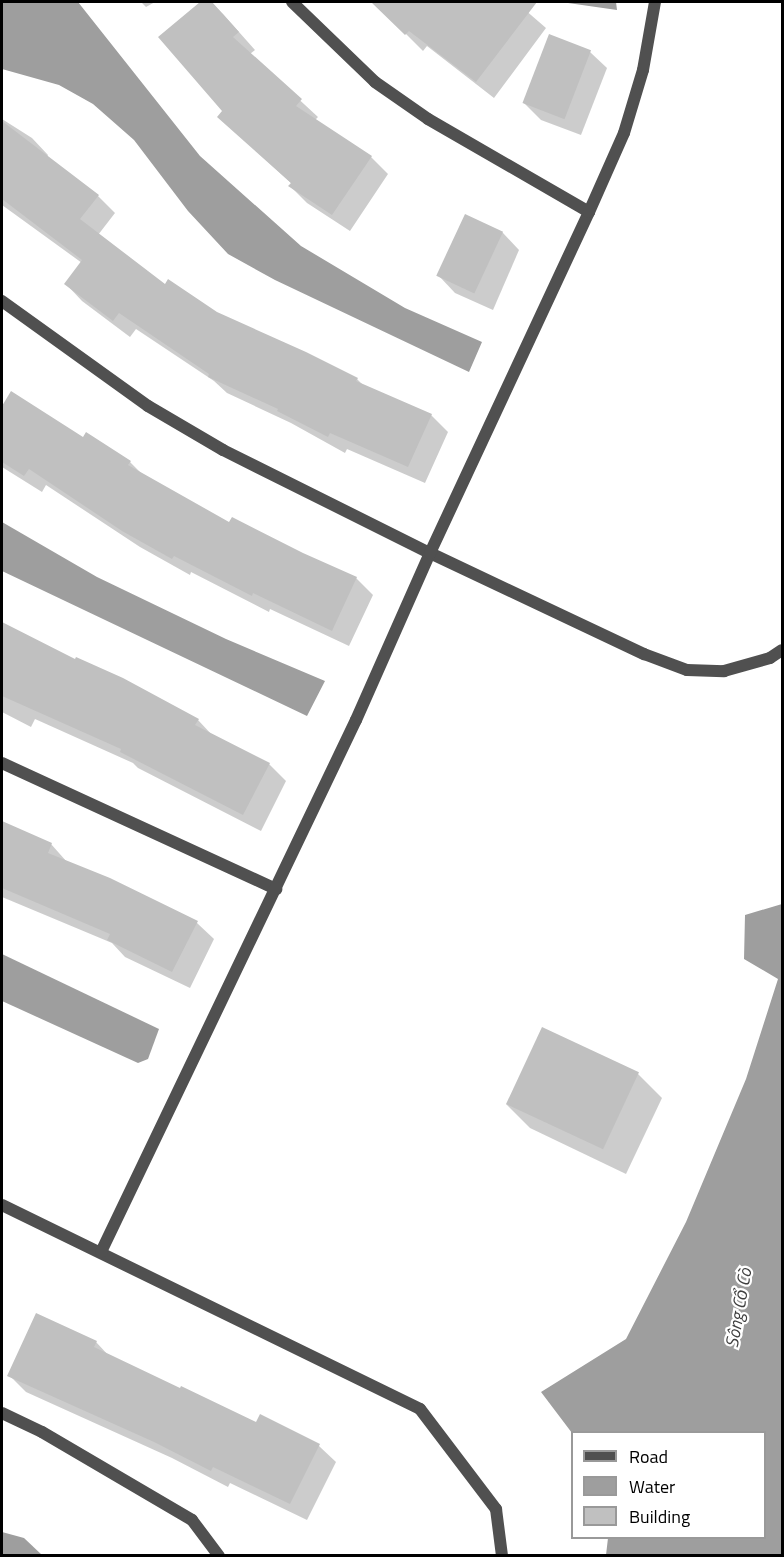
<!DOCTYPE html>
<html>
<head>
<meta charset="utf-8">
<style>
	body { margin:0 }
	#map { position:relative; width:784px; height:1557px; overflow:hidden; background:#fff; font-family:"Titillium Web",sans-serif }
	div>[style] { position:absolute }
	.water>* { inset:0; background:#9e9e9e }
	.shadow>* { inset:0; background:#0003 }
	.building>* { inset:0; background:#c0c0c0; transform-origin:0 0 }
	.street>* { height:12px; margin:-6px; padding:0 6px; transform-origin:6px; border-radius:6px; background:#505050 }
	span { translate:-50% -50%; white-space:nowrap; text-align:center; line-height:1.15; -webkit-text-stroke:4.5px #fff; paint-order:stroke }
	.water-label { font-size:18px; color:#3f3f3f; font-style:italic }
	.frame { position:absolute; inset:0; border:3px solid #000; pointer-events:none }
	.legend { position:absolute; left:571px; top:1431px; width:195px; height:108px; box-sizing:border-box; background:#fff; border:2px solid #999; margin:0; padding:8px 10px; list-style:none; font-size:18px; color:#000 }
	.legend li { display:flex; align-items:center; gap:12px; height:30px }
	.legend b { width:30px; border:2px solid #999 }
</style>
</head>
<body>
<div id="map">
	<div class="water">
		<div style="clip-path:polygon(2px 2px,78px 2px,200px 156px,301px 246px,405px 308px,482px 342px,469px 372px,275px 280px,228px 254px,188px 211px,134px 140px,93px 104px,59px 85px,2px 69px)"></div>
		<div style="clip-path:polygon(561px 2px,616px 2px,617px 10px)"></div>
		<div style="clip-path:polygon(2px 522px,97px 577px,226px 639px,325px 681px,307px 716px,2px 571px)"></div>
		<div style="clip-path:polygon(782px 904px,782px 1555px,606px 1555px,608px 1538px,764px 1538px,764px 1432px,572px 1433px,541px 1392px,626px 1339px,686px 1222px,746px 1079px,778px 979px,744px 959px,745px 915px)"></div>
		<div style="clip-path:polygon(2px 954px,159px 1029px,148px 1059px,138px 1063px,2px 1001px)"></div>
		<div style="clip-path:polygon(2px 1532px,24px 1538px,42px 1555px,2px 1555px)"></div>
	</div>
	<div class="shadow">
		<div style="clip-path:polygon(141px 2px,155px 2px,146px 7px)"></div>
		<div style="clip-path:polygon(202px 2px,211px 2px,223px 14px,255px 50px,250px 54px,318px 117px,315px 120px,371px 157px,388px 174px,350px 231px,307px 203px,290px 186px,292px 184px,219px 117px,224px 111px,161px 37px)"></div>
		<div style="clip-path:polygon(374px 2px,516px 2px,546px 28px,494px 98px,427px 46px,423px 51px)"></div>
		<div style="clip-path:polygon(590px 52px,607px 68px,581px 135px,541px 120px,524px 103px)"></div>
		<div style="clip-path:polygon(2px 119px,32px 138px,48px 155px,47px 157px,98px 196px,115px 213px,98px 235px,166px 286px,216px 313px,357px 379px,364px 386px,431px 415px,448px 432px,425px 483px,347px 449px,345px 453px,291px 423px,227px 393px,214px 381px,136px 329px,130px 337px,82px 301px,66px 284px,82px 263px,2px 205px)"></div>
		<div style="clip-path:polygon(465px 216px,503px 233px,519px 250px,493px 310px,455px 293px,439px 276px)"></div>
		<div style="clip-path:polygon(2px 404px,130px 462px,143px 475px,230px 524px,356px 578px,373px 595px,349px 646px,270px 609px,269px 612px,191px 572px,190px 575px,140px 547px,46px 485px,42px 492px,2px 467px)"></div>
		<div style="clip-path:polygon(2px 624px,198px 720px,213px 736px,269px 764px,286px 781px,261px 831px,138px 768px,133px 763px,35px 719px,31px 727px,2px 712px)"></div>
		<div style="clip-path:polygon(2px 823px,51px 844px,67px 862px,197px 923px,214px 939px,190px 988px,125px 957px,112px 943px,2px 897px)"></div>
		<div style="clip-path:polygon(638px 1074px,662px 1098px,626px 1174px,530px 1128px,506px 1104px)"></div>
		<div style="clip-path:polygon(96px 1342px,110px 1357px,257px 1424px,319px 1446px,336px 1462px,307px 1520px,230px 1483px,228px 1487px,172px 1458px,26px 1392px,9px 1375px)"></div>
	</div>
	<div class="building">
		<div style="clip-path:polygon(200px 2px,212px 2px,239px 32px,233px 37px,302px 99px,296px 106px,372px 156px,332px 215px,288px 186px,291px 183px,217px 117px,222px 111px,158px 37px)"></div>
		<div style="clip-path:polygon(371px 2px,537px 2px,476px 82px,409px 31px,405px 35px)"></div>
		<div style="left:549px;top:34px;width:45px;height:74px;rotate:21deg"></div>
		<div style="clip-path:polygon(2px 121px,99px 195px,80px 219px,165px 284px,168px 279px,217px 312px,306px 352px,358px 378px,356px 381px,432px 414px,408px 467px,330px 433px,328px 437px,277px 411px,278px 409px,208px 377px,209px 374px,119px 313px,113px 321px,64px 284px,82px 260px,2px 199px)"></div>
		<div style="left:465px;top:214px;width:42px;height:68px;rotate:25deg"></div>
		<div style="clip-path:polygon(11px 391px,83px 437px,86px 432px,131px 461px,128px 465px,229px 522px,232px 517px,303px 553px,357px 577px,332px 631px,253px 593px,252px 596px,174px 556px,172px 559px,122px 531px,29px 469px,24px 476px,2px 462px,2px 406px)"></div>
		<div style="clip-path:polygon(2px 622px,75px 659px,76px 657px,123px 678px,199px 719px,195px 725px,270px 763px,243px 815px,120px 752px,121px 749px,2px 696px)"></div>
		<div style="clip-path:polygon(2px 821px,52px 843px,48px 853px,110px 878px,198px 921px,172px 972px,107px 940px,110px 934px,2px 888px)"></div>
		<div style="left:542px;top:1027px;width:107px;height:85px;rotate:25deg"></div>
		<div style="clip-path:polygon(36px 1313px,97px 1341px,94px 1347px,180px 1388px,181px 1386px,256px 1422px,260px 1414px,320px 1444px,290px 1504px,213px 1467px,211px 1471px,154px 1442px,7px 1376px)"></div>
	</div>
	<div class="street">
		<div style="left:292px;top:2px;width:115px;rotate:43.9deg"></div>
		<div style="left:375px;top:82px;width:65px;rotate:34.9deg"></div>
		<div style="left:428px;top:119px;width:186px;rotate:30deg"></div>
		<div style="left:2px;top:301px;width:180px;rotate:35.7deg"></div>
		<div style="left:148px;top:406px;width:87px;rotate:30.4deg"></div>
		<div style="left:223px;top:450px;width:231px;rotate:26.5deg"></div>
		<div style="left:430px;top:553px;width:237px;rotate:25.3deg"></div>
		<div style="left:644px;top:654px;width:46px;rotate:20.4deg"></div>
		<div style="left:687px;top:670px;width:37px;rotate:2deg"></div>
		<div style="left:724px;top:671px;width:48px;rotate:-15.8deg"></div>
		<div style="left:770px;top:658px;width:14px;rotate:-34deg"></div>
		<div style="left:2px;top:763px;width:302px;rotate:24.7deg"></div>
		<div style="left:2px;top:1205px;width:465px;rotate:26deg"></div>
		<div style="left:420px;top:1409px;width:126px;rotate:52.8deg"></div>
		<div style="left:496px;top:1509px;width:47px;rotate:82.7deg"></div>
		<div style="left:101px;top:1252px;width:590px;rotate:-64.39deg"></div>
		<div style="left:356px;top:720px;width:183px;rotate:-66.1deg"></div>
		<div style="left:430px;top:553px;width:376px;rotate:-65deg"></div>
		<div style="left:589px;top:212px;width:86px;rotate:-66.1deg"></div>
		<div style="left:624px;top:133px;width:66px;rotate:-73.2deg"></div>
		<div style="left:643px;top:70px;width:69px;rotate:-80deg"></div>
		<div style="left:2px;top:1413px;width:44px;rotate:25.4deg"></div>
		<div style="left:42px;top:1432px;width:174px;rotate:30.4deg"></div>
		<div style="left:192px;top:1520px;width:45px;rotate:53.1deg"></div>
	</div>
	<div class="water-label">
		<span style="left:739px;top:1308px;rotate:-80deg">Sông Cổ Cò</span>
	</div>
	<div class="frame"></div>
	<ul class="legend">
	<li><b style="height:8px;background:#505050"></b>Road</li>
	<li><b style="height:16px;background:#9e9e9e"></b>Water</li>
	<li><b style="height:16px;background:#c0c0c0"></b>Building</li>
	</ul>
</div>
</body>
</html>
